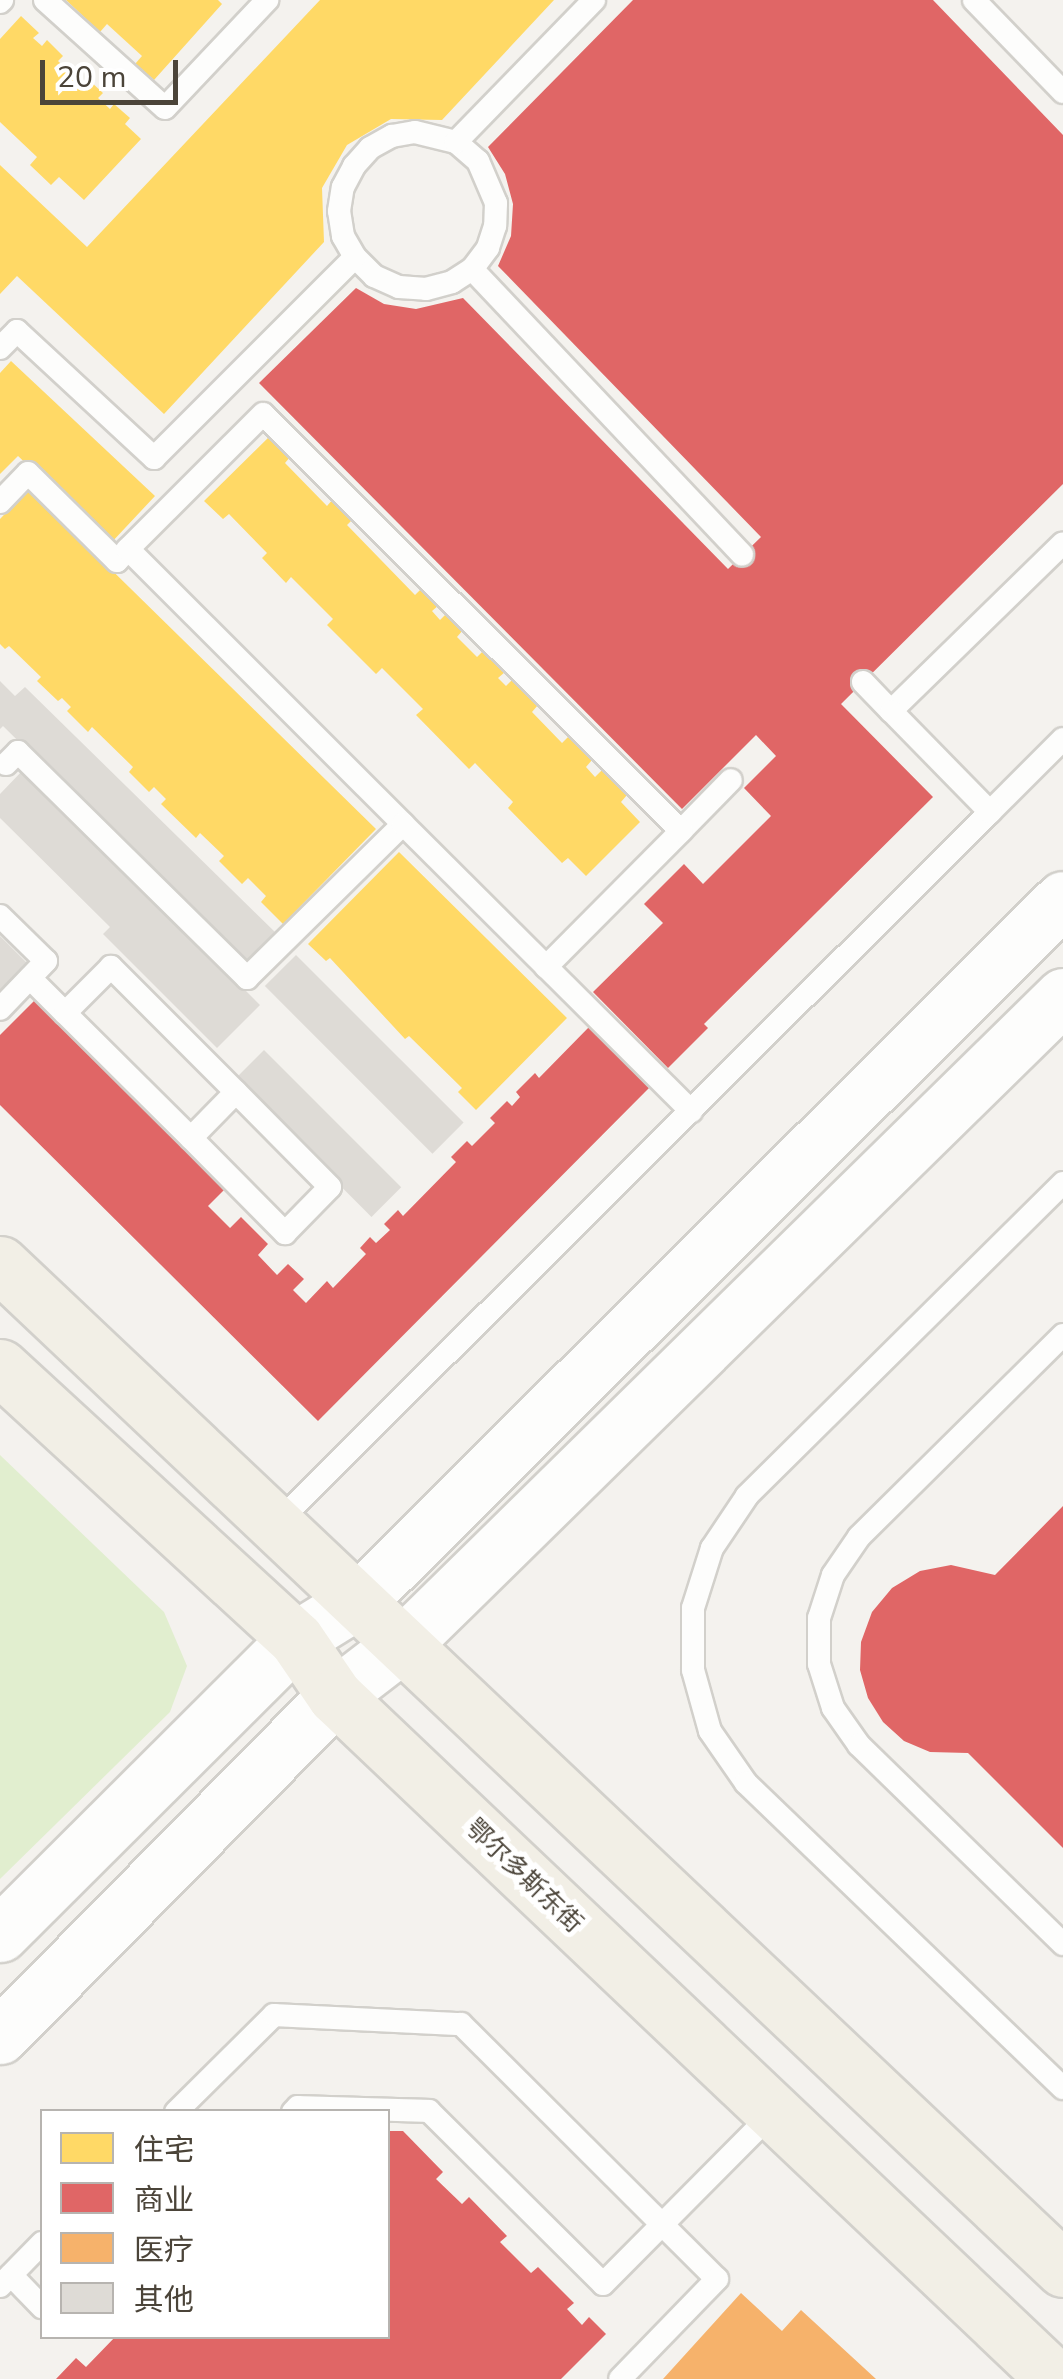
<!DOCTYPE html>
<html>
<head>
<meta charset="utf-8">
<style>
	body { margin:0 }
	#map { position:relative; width:1063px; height:2379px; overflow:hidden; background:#f4f2ee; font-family:"Nunito Sans","Noto Sans SC",sans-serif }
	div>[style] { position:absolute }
	.green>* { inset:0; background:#e1eecf }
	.homes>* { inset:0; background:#ffd966 }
	.shops>* { inset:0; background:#e06666 }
	.health>* { inset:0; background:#f6b26b }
	.building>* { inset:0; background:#dedbd6; transform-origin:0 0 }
	.roads { filter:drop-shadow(2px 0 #d2d0cb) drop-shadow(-2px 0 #d2d0cb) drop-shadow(0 2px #d2d0cb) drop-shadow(0 -2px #d2d0cb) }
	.service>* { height:22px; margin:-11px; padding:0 11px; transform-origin:11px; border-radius:11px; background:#fdfdfc }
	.tertiary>* { height:55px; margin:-27.5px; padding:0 27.5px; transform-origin:27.5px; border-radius:27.5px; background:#fdfdfc }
	.primary>* { height:55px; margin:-27.5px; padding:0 27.5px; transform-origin:27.5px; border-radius:27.5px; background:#f2efe6 }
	span { translate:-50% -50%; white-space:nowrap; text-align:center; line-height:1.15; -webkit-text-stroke:10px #fff; paint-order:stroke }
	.street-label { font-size:25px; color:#4b4439 }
	.legend { position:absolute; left:40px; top:2109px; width:350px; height:230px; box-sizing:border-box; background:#fff; border:2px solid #b7b4b0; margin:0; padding:12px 18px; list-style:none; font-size:30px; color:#4b4439 }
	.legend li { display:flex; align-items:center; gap:20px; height:50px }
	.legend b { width:50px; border:2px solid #b7b4b0 }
	.scale { position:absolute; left:40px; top:60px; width:138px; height:45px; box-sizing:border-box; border:5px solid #4b4439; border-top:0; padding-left:12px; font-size:30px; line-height:35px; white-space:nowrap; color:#4b4439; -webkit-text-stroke:8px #fff; paint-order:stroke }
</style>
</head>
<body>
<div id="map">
	<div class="green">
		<div style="clip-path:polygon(0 1455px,164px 1612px,187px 1666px,170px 1712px,0 1879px)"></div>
	</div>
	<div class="homes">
		<div style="clip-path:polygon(66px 0,218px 0,222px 4px,154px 80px,135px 64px,142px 56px,107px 24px,100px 32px)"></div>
		<div style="clip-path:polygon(320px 0,554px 0,442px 120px,391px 119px,347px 145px,322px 188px,324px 242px,164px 414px,17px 276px,0 294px,0 165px,87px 247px)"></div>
		<div style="clip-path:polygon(21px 16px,39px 33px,33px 38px,42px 46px,47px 40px,63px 56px,58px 61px,84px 86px,90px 81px,103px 93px,98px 98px,110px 109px,114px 104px,130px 118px,125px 124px,141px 139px,84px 200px,59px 177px,51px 185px,30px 165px,37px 157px,0 122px,0 39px)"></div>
		<div style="clip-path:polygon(11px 361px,155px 496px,111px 543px,18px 456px,0 474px,0 373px)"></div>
		<div style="clip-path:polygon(271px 435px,291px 456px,285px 463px,327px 506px,333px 499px,353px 519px,347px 525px,415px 595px,422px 588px,439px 605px,432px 611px,440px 620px,447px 613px,463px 630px,457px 637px,477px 657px,484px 650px,505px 672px,498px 678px,506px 686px,512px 680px,538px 705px,532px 712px,562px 743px,569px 736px,592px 760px,586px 767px,595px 777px,602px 770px,627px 795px,621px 802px,640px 822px,586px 876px,568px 858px,562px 863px,508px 808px,513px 802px,475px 763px,469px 769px,416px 715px,423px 709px,382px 668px,376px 674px,327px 625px,333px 619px,291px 577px,286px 583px,262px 558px,267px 553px,229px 514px,223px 519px,204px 501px)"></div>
		<div style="clip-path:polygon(29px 489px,376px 829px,283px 924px,261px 902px,266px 896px,248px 878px,242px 884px,219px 861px,224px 856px,200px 833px,196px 838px,161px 804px,166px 799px,154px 787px,149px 792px,129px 772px,133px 767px,92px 727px,88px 732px,67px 711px,71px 707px,62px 698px,58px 701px,37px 681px,41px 677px,9px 646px,5px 649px,0 644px,0 519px)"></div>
		<div style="clip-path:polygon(399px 852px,567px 1018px,476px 1110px,458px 1092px,462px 1088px,409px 1036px,405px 1039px,330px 958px,326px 961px,308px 944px)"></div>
	</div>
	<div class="shops">
		<div style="clip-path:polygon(633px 0,933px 0,1063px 135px,1063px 484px,841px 704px,933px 797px,704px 1024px,708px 1028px,668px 1068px,593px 992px,663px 923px,644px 904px,684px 864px,703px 884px,771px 816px,744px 788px,776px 756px,756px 735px,682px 809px,259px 383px,356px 288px,384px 304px,416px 309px,463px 298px,728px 569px,761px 537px,498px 266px,511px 236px,513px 204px,505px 174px,488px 147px)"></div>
		<div style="clip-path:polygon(35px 1000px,226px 1188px,208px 1206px,230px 1228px,241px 1217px,268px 1244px,258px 1255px,277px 1275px,288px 1264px,304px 1279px,293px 1290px,306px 1303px,327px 1281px,333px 1288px,366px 1254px,360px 1248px,370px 1237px,376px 1243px,390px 1230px,384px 1224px,398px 1210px,403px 1216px,456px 1162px,451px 1157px,467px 1141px,472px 1146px,495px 1123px,490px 1118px,507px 1101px,512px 1106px,520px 1097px,516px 1092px,535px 1073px,539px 1078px,589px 1027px,649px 1088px,318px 1421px,0 1105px,0 1035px)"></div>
		<div style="clip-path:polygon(1063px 1506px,1063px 1848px,968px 1753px,930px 1752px,904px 1741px,883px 1722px,868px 1698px,860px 1670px,861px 1642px,872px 1612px,892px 1588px,920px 1571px,951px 1565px,995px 1575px)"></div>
		<div style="clip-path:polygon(388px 2131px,403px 2131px,443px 2172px,436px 2179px,462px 2204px,469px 2197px,507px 2236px,500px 2242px,531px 2273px,538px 2267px,574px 2303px,567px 2309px,582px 2325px,589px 2317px,606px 2334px,561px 2379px,56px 2379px,76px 2358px,86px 2367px,116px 2336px,388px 2336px)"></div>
	</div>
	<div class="health">
		<div style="clip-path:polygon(741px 2293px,782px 2331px,801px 2310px,876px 2379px,663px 2379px)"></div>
	</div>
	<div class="building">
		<div style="clip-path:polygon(0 681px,15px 696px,25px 687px,276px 933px,244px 964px,3px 726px,0 729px)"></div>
		<div style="clip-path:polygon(24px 769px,260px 1005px,217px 1048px,103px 934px,110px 927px,0 818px,0 794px)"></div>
		<div style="clip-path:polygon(0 936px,29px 965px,0 995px)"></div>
		<div style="left:296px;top:955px;width:237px;height:44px;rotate:45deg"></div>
		<div style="left:264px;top:1050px;width:194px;height:42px;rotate:45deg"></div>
	</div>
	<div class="roads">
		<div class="service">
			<div style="left:45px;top:0;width:161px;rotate:42deg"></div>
			<div style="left:165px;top:108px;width:149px;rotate:-46.6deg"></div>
			<div style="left:974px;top:0;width:128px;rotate:45.9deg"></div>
			<div style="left:0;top:2px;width:3px;rotate:-45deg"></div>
			<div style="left:456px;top:142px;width:29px;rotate:41deg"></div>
			<div style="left:478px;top:161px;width:46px;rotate:66.8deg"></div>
			<div style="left:496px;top:203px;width:23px;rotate:92deg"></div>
			<div style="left:495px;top:226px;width:23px;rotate:108deg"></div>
			<div style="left:488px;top:248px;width:26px;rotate:127deg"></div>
			<div style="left:472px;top:269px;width:393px;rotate:46.6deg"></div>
			<div style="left:355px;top:257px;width:27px;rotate:45deg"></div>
			<div style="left:374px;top:276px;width:27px;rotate:24deg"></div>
			<div style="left:399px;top:287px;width:27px;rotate:4deg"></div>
			<div style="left:426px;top:289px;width:27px;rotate:-15deg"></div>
			<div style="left:452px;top:282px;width:24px;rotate:-33deg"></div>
			<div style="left:0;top:348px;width:24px;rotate:-45deg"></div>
			<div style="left:17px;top:331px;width:187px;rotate:42.8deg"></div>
			<div style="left:154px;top:458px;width:284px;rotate:-45deg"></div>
			<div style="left:355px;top:257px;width:24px;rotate:-120deg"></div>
			<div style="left:343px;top:236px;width:25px;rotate:-99deg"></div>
			<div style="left:339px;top:211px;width:24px;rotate:-81deg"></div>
			<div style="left:343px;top:187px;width:24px;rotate:-62deg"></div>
			<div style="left:354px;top:166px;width:24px;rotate:-48deg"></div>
			<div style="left:370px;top:148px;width:25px;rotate:-29deg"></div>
			<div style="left:392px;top:136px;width:23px;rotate:-10deg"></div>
			<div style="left:415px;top:132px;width:42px;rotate:13.7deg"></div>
			<div style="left:456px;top:142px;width:198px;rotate:-45.8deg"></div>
			<div style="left:0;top:502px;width:40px;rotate:-46deg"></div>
			<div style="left:28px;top:473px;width:125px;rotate:44.7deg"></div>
			<div style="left:117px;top:561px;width:16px;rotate:-47deg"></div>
			<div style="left:863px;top:682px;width:40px;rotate:46deg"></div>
			<div style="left:891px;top:711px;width:240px;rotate:-44.3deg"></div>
			<div style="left:6px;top:764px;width:17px;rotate:-45deg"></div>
			<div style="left:18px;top:752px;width:322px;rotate:44.6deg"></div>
			<div style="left:247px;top:978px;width:219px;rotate:-44.6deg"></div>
			<div style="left:990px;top:812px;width:103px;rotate:-45deg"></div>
			<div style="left:681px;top:831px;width:71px;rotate:-45.6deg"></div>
			<div style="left:0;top:916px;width:64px;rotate:44.4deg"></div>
			<div style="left:46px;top:961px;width:66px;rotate:133.8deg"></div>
			<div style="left:546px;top:967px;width:192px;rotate:-45.2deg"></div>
			<div style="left:681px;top:831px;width:590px;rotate:-135.07deg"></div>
			<div style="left:263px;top:414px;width:191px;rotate:135deg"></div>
			<div style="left:128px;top:549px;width:389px;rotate:45deg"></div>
			<div style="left:403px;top:824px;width:407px;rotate:44.9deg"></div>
			<div style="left:30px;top:978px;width:49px;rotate:45deg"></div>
			<div style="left:65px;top:1013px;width:177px;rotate:44.8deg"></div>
			<div style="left:191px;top:1138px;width:64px;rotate:-45.6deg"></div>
			<div style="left:236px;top:1092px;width:177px;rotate:-135deg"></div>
			<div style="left:111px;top:967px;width:65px;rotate:135deg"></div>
			<div style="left:191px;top:1138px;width:134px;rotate:45.3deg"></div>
			<div style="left:285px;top:1233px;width:64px;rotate:-45.6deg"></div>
			<div style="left:330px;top:1187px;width:134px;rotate:-134.7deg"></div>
			<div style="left:1063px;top:1183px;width:445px;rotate:135.3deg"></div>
			<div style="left:747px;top:1496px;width:63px;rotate:123.9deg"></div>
			<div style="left:712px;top:1548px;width:63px;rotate:107.6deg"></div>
			<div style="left:693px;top:1608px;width:62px;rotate:90deg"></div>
			<div style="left:693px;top:1670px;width:63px;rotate:74.4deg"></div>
			<div style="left:710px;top:1731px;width:63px;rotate:55.3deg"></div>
			<div style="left:746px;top:1783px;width:440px;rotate:43.9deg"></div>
			<div style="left:1063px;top:1335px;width:287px;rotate:135.3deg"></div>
			<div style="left:859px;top:1537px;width:46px;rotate:124.4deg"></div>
			<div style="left:833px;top:1575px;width:45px;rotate:108deg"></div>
			<div style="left:819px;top:1618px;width:46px;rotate:90deg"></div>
			<div style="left:819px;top:1664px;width:46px;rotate:72.3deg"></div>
			<div style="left:833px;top:1708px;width:45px;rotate:54.9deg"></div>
			<div style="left:859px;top:1745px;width:285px;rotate:44.3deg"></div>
			<div style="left:277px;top:1523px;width:1007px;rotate:-44.92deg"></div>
			<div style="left:990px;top:812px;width:141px;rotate:-134.4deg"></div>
			<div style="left:176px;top:2112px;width:138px;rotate:-44.7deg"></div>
			<div style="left:274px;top:2015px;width:187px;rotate:2.8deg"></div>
			<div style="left:461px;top:2024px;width:361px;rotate:44.9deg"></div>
			<div style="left:717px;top:2279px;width:139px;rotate:134.1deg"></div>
			<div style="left:293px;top:2112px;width:7px;rotate:-45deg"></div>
			<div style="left:298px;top:2107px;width:131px;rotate:1.7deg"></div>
			<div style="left:429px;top:2111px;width:245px;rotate:44.8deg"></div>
			<div style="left:603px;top:2284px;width:241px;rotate:-45.2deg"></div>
			<div style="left:11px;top:2275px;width:45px;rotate:45.9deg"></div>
			<div style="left:0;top:2286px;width:60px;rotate:-45.7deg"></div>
		</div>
		<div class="tertiary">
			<div style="left:0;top:1934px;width:418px;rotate:-44.9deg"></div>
			<div style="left:296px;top:1639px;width:74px;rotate:-31.8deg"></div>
			<div style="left:359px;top:1600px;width:993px;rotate:-44.88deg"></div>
			<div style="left:0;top:2036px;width:477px;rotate:-45.4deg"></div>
			<div style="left:335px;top:1696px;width:88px;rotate:-37.6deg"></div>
			<div style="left:405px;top:1642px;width:922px;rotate:-44.47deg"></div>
		</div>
		<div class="primary">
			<div style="left:0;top:1264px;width:1463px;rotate:43.39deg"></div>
			<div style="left:0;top:1367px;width:402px;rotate:42.6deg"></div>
			<div style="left:296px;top:1639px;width:69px;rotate:55.6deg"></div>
			<div style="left:335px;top:1696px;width:992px;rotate:43.49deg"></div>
		</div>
	</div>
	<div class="street-label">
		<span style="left:524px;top:1876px;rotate:44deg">鄂尔多斯东街</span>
	</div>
	<ul class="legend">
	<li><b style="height:28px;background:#ffd966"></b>住宅</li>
	<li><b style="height:28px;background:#e06666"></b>商业</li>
	<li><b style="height:28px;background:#f6b26b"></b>医疗</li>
	<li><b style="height:28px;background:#dedbd6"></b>其他</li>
	</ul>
	<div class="scale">20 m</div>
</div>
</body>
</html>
